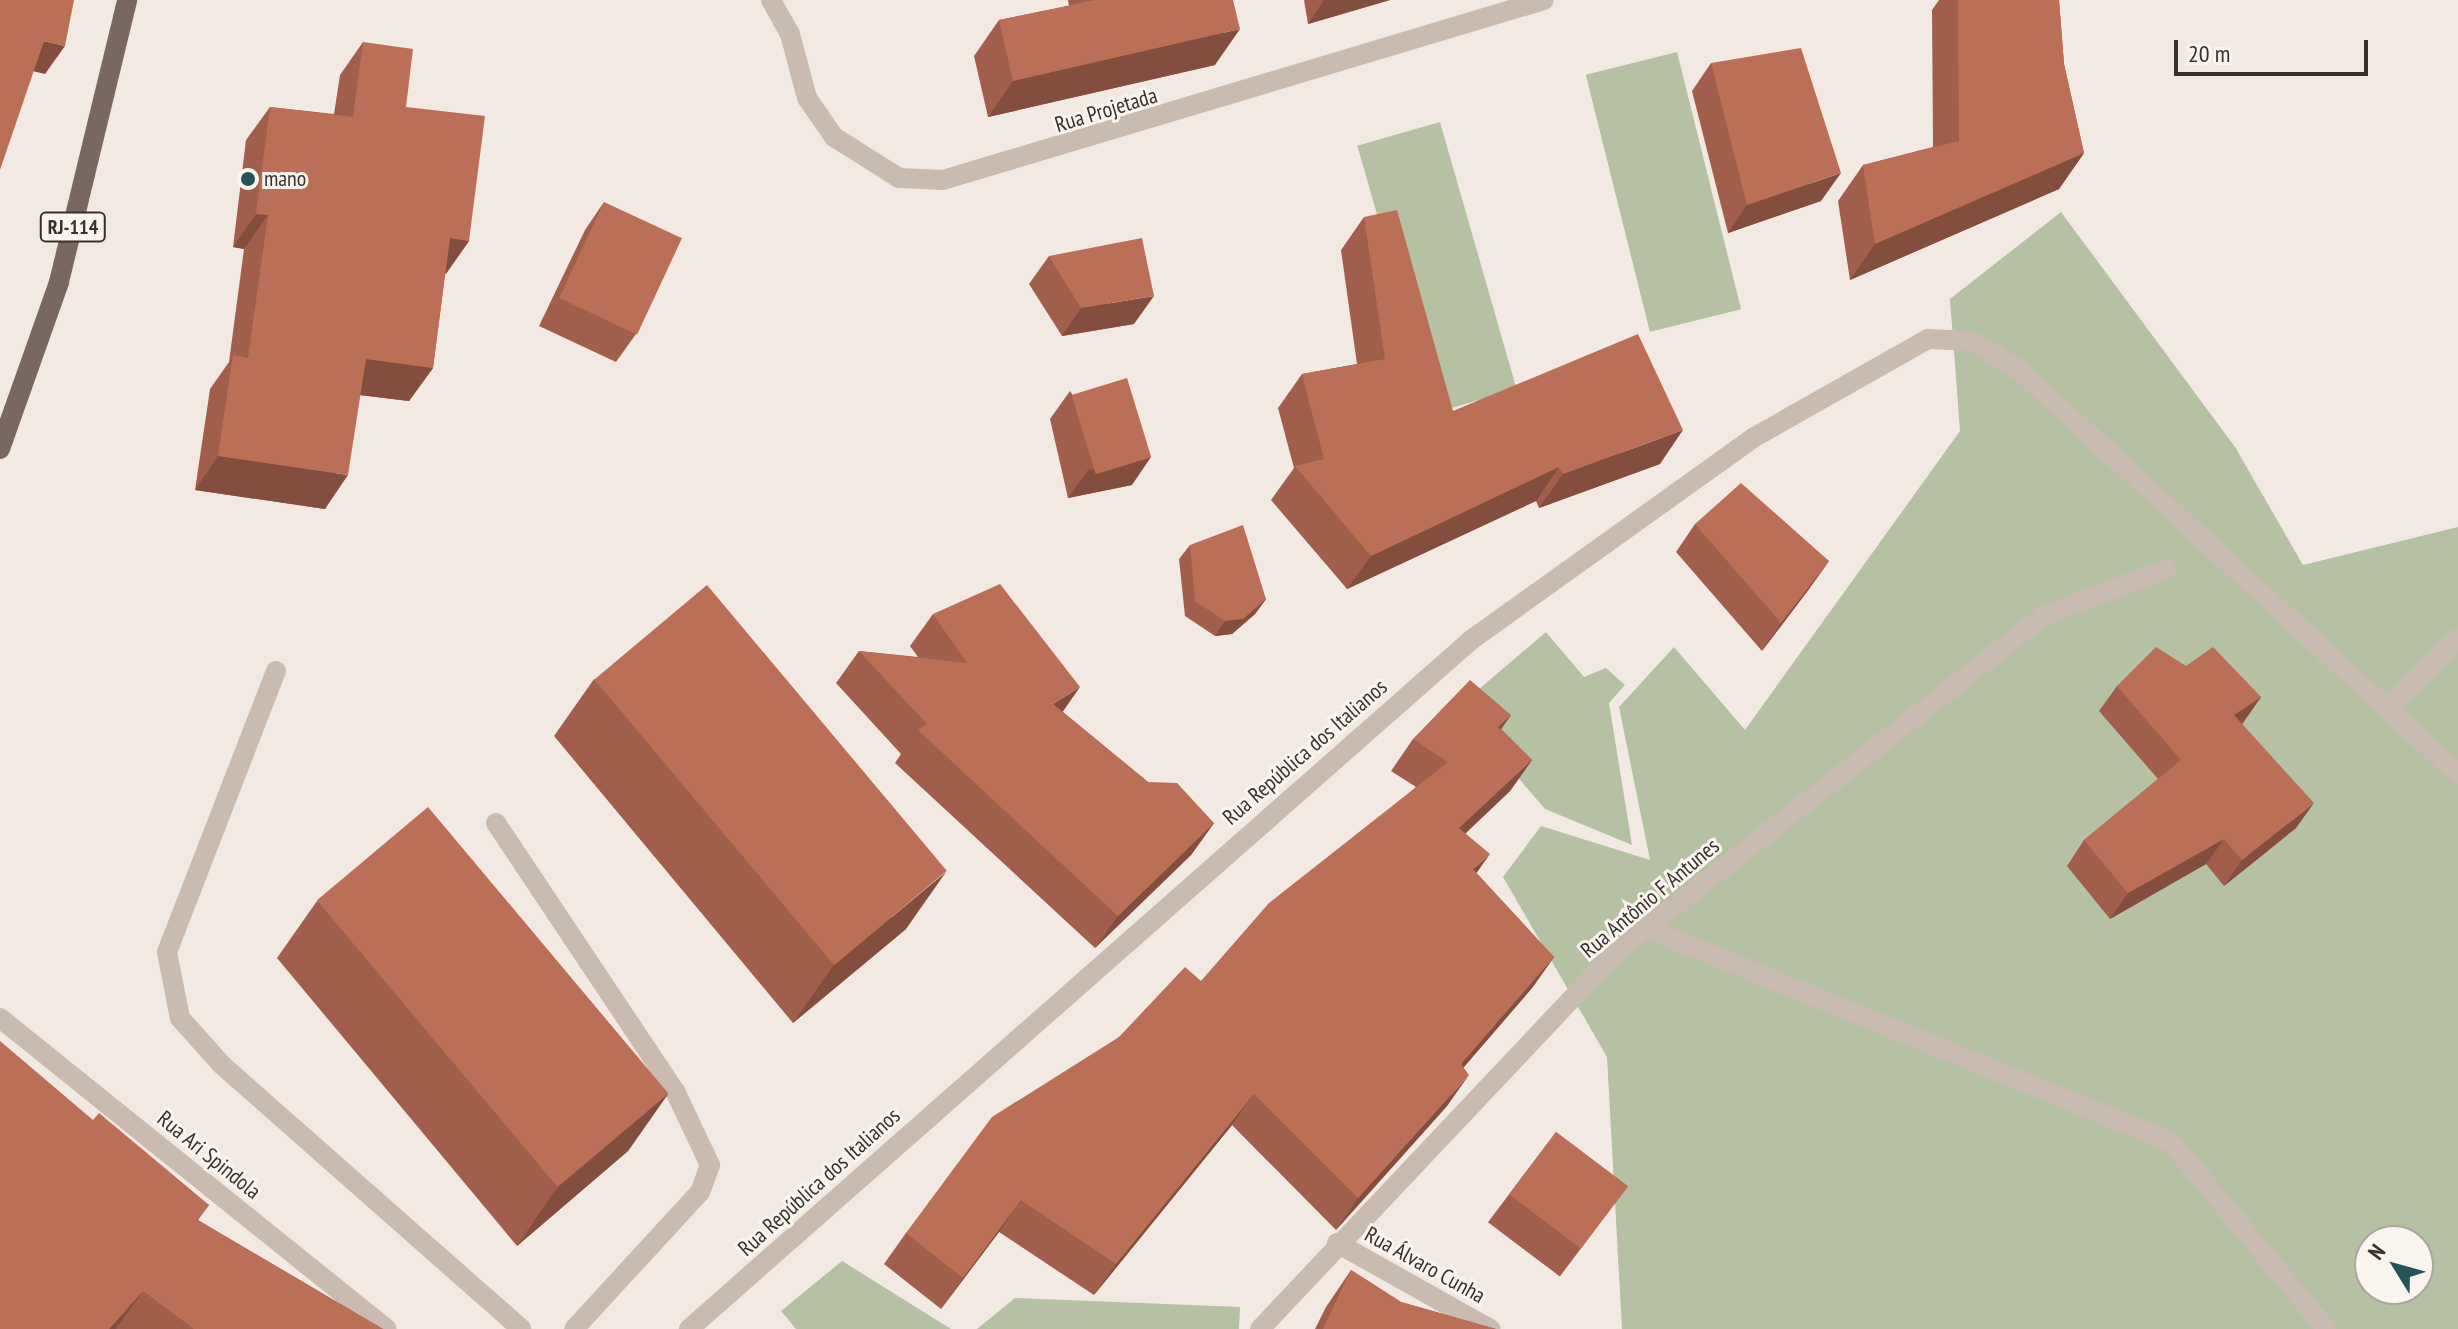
<!DOCTYPE html>
<html>
<head>
<meta charset="utf-8">
<style>
	body { margin:0 }
	#map { position:relative; width:2458px; height:1329px; overflow:hidden; background:#f2eae2; font-family:"PT Sans Narrow",sans-serif }
	div>[style] { position:absolute }
	.green>* { inset:0; background:#b6c0a3; transform-origin:0 0 }
	.lane>* { height:20px; margin:-10px; padding:0 10px; transform-origin:10px; border-radius:10px; background:#c9bbaf }
	.street>* { height:20px; margin:-10px; padding:0 10px; transform-origin:10px; border-radius:10px; background:#c9bbaf }
	.primary>* { height:20px; margin:-10px; padding:0 10px; transform-origin:10px; border-radius:10px; background:#79685f }
	.wall>* { inset:0; background:#a15f4b; transform-origin:0 0 }
	.shaded-wall>* { inset:0; background:#834e3d }
	.building>* { inset:0; background:#bb6f57; transform-origin:0 0 }
	.dots>* { width:22px; height:22px; translate:-50% -50%; box-sizing:border-box; border:4px solid #f9f4ee; border-radius:50% }
	span { translate:-50% -50%; white-space:nowrap; text-align:center; line-height:1.15; -webkit-text-stroke:6px #f9f4ee; paint-order:stroke }
	.shield-label span { padding:2px 6px; background:#f9f4ee; border:2px solid; border-radius:6px; -webkit-text-stroke-width:0 }
	.shield-label { font-size:20px; color:#39302c; font-weight:700 }
	.street-label { font-size:22px; color:#39302c }
	.poi-label { font-size:22px; color:#39302c }
	.left { translate:0 -50%; text-align:left }
	.north { position:absolute; left:2354px; top:1225px; width:80px; height:80px; box-sizing:border-box; background:#f9f4ee; border:2px solid #aca6a0; border-radius:50%; rotate:307deg; font-size:22px; font-weight:700; line-height:32px; text-align:center; color:#39302c }
	.north::after { content:''; display:block; margin:auto; width:28px; height:36px; background:#255457; clip-path:polygon(50% 0,100% 100%,50% 72%,0 100%) }
	.scale { position:absolute; left:2174px; top:40px; width:194px; height:36px; box-sizing:border-box; border:4px solid #39302c; border-top:0; padding-left:10px; font-size:24px; line-height:28px; white-space:nowrap; color:#39302c; -webkit-text-stroke:6px #f9f4ee; paint-order:stroke }
</style>
</head>
<body>
<div id="map">
	<div class="green">
		<div style="left:1677px;top:52px;width:265px;height:94px;rotate:76deg"></div>
		<div style="left:1440px;top:122px;width:278px;height:86px;rotate:74deg"></div>
		<div style="clip-path:polygon(evenodd,2061px 212px,2235px 447px,2303px 565px,2458px 527px,2458px 1329px,1622px 1329px,1607px 1057px,1503px 877px,1541px 826px,1650px 860px,1619px 707px,1674px 647px,1745px 730px,1960px 431px,1950px 299px,2061px 212px,2370px 1241px,2418px 1241px,2418px 1289px,2370px 1289px,2370px 1241px)"></div>
		<div style="clip-path:polygon(1546px 632px,1584px 677px,1606px 668px,1625px 685px,1609px 703px,1632px 845px,1545px 809px,1458px 707px)"></div>
		<div style="clip-path:polygon(842px 1261px,951px 1329px,796px 1329px,781px 1311px)"></div>
		<div style="clip-path:polygon(1015px 1298px,1240px 1307px,1239px 1329px,977px 1329px)"></div>
	</div>
	<div class="lane">
		<div style="left:276px;top:671px;width:301px;rotate:111.2deg"></div>
		<div style="left:167px;top:952px;width:67px;rotate:78.9deg"></div>
		<div style="left:180px;top:1018px;width:63px;rotate:48.2deg"></div>
		<div style="left:222px;top:1065px;width:399px;rotate:41.4deg"></div>
		<div style="left:496px;top:823px;width:322px;rotate:56.3deg"></div>
		<div style="left:675px;top:1091px;width:82px;rotate:64.7deg"></div>
		<div style="left:710px;top:1165px;width:29px;rotate:110deg"></div>
		<div style="left:700px;top:1192px;width:186px;rotate:132.6deg"></div>
	</div>
	<div class="street">
		<div style="left:771px;top:0;width:39px;rotate:61deg"></div>
		<div style="left:790px;top:34px;width:66px;rotate:75.1deg"></div>
		<div style="left:807px;top:98px;width:47px;rotate:55.3deg"></div>
		<div style="left:834px;top:137px;width:77px;rotate:32.2deg"></div>
		<div style="left:899px;top:178px;width:44px;rotate:2.6deg"></div>
		<div style="left:943px;top:180px;width:627px;rotate:-16.67deg"></div>
		<div style="left:2387px;top:709px;width:100px;rotate:-45deg"></div>
		<div style="left:1646px;top:928px;width:567px;rotate:22.18deg"></div>
		<div style="left:2171px;top:1142px;width:243px;rotate:50.3deg"></div>
		<div style="left:0;top:1018px;width:496px;rotate:38.8deg"></div>
		<div style="left:1337px;top:1243px;width:176px;rotate:29.3deg"></div>
		<div style="left:689px;top:1329px;width:1042px;rotate:-41.38deg"></div>
		<div style="left:1471px;top:640px;width:347px;rotate:-35.6deg"></div>
		<div style="left:1753px;top:438px;width:201px;rotate:-29.5deg"></div>
		<div style="left:1928px;top:339px;width:43px;rotate:2.7deg"></div>
		<div style="left:1971px;top:341px;width:53px;rotate:30.4deg"></div>
		<div style="left:2017px;top:368px;width:599px;rotate:42.63deg"></div>
		<div style="left:1260px;top:1329px;width:517px;rotate:-46.65deg"></div>
		<div style="left:1615px;top:953px;width:545px;rotate:-38.22deg"></div>
		<div style="left:2043px;top:616px;width:132px;rotate:-20.9deg"></div>
	</div>
	<div class="primary">
		<div style="left:0;top:449px;width:177px;rotate:-70.5deg"></div>
		<div style="left:59px;top:282px;width:290px;rotate:-76.4deg"></div>
	</div>
	<div class="wall">
		<div style="clip-path:polygon(1068px 0,1233px 0,1215px 65px,988px 117px,974px 56px,999px 20px,1069px 6px)"></div>
		<div style="clip-path:polygon(1304px 0,1390px 0,1308px 24px)"></div>
		<div style="clip-path:polygon(1939px 0,2059px 0,2064px 64px,2084px 153px,2059px 189px,1850px 280px,1838px 201px,1863px 165px,1933px 147px,1932px 10px)"></div>
		<div style="clip-path:polygon(363px 42px,406px 107px,469px 241px,445px 274px,433px 368px,409px 401px,360px 395px,325px 509px,195px 490px,210px 389px,229px 362px,244px 249px,233px 247px,246px 140px,270px 107px,334px 114px,340px 75px)"></div>
		<div style="clip-path:polygon(1711px 63px,1821px 201px,1728px 233px,1692px 91px)"></div>
		<div style="clip-path:polygon(604px 202px,636px 334px,616px 362px,539px 326px,585px 230px)"></div>
		<div style="clip-path:polygon(1364px 217px,1453px 411px,1660px 464px,1539px 508px,1536px 501px,1347px 589px,1271px 500px,1294px 468px,1278px 408px,1302px 374px,1357px 364px,1341px 250px)"></div>
		<div style="clip-path:polygon(1049px 256px,1134px 324px,1062px 336px,1029px 284px)"></div>
		<div style="clip-path:polygon(1070px 391px,1132px 485px,1068px 498px,1050px 419px)"></div>
		<div style="clip-path:polygon(1695px 524px,1829px 561px,1809px 589px,1762px 651px,1676px 552px)"></div>
		<div style="clip-path:polygon(1190px 545px,1266px 599px,1255px 614px,1232px 634px,1215px 636px,1185px 616px,1179px 559px)"></div>
		<div style="clip-path:polygon(933px 614px,1063px 712px,1148px 782px,1214px 823px,1191px 855px,1095px 948px,895px 763px,901px 754px,836px 683px,859px 651px,918px 657px,910px 646px)"></div>
		<div style="clip-path:polygon(2186px 666px,2261px 697px,2242px 723px,2296px 828px,2224px 886px,2206px 864px,2110px 919px,2067px 866px,2084px 840px,2158px 779px,2099px 711px,2117px 686px)"></div>
		<div style="clip-path:polygon(594px 679px,906px 929px,793px 1023px,554px 736px)"></div>
		<div style="clip-path:polygon(1511px 715px,1501px 729px,1532px 760px,1510px 791px,1465px 834px,1476px 873px,1554px 957px,1532px 988px,1463px 1068px,1447px 1106px,1336px 1230px,1232px 1125px,1094px 1295px,999px 1232px,941px 1309px,884px 1264px,906px 1233px,1119px 1037px,1201px 981px,1416px 787px,1391px 771px,1413px 739px)"></div>
		<div style="clip-path:polygon(317px 901px,668px 1094px,628px 1151px,517px 1246px,277px 958px)"></div>
		<div style="clip-path:polygon(93px 1120px,209px 1205px,198px 1220px,383px 1329px,0 1329px)"></div>
		<div style="left:1556px;top:1132px;width:90px;height:113px;rotate:37deg"></div>
		<div style="clip-path:polygon(1351px 1270px,1401px 1302px,1496px 1329px,1315px 1329px,1326px 1307px)"></div>
	</div>
	<div class="shaded-wall">
		<div style="clip-path:polygon(1324px 0,1390px 0,1308px 24px)"></div>
		<div style="clip-path:polygon(1240px 29px,1215px 65px,988px 117px,1013px 81px)"></div>
		<div style="clip-path:polygon(44px 41px,65px 46px,45px 74px,24px 69px)"></div>
		<div style="clip-path:polygon(2084px 153px,2059px 189px,1850px 280px,1875px 244px)"></div>
		<div style="clip-path:polygon(1841px 173px,1821px 201px,1728px 233px,1747px 205px)"></div>
		<div style="clip-path:polygon(256px 214px,268px 215px,244px 249px,233px 247px)"></div>
		<div style="clip-path:polygon(450px 238px,469px 241px,446px 274px,427px 272px)"></div>
		<div style="clip-path:polygon(1154px 296px,1134px 324px,1062px 336px,1081px 308px)"></div>
		<div style="clip-path:polygon(366px 359px,433px 368px,409px 401px,343px 393px)"></div>
		<div style="clip-path:polygon(1683px 430px,1660px 464px,1539px 508px,1563px 474px)"></div>
		<div style="clip-path:polygon(218px 456px,348px 475px,325px 509px,195px 490px)"></div>
		<div style="clip-path:polygon(1151px 457px,1132px 485px,1068px 498px,1088px 470px)"></div>
		<div style="clip-path:polygon(1559px 467px,1536px 501px,1347px 589px,1371px 556px)"></div>
		<div style="clip-path:polygon(1829px 561px,1809px 589px,1762px 651px,1781px 623px)"></div>
		<div style="clip-path:polygon(1266px 599px,1255px 614px,1232px 634px,1215px 636px,1225px 621px)"></div>
		<div style="clip-path:polygon(1080px 687px,1057px 720px,1053px 704px)"></div>
		<div style="clip-path:polygon(2261px 697px,2243px 723px,2217px 740px,2234px 715px)"></div>
		<div style="clip-path:polygon(1511px 715px,1489px 746px,1498px 727px)"></div>
		<div style="clip-path:polygon(1532px 760px,1510px 791px,1437px 860px,1459px 828px)"></div>
		<div style="clip-path:polygon(2314px 803px,2296px 828px,2224px 886px,2242px 860px)"></div>
		<div style="clip-path:polygon(1214px 823px,1191px 855px,1095px 948px,1118px 916px)"></div>
		<div style="clip-path:polygon(2224px 839px,2206px 864px,2110px 919px,2128px 893px)"></div>
		<div style="clip-path:polygon(1490px 854px,1468px 885px,1473px 869px)"></div>
		<div style="clip-path:polygon(946px 872px,906px 929px,793px 1023px,833px 966px)"></div>
		<div style="clip-path:polygon(1554px 957px,1532px 988px,1439px 1096px,1461px 1064px)"></div>
		<div style="clip-path:polygon(1469px 1075px,1447px 1106px,1336px 1230px,1358px 1198px)"></div>
		<div style="clip-path:polygon(668px 1094px,628px 1151px,517px 1246px,556px 1189px)"></div>
		<div style="clip-path:polygon(1254px 1094px,1232px 1125px,1094px 1295px,1116px 1264px)"></div>
		<div style="clip-path:polygon(1021px 1200px,999px 1232px,941px 1309px,963px 1278px)"></div>
		<div style="clip-path:polygon(143px 1291px,116px 1329px,109px 1329px)"></div>
	</div>
	<div class="building">
		<div style="clip-path:polygon(0 0,74px 0,65px 46px,44px 41px,0 170px)"></div>
		<div style="clip-path:polygon(1095px 0,1233px 0,1240px 29px,1013px 81px,999px 20px)"></div>
		<div style="clip-path:polygon(1958px 0,2059px 0,2064px 64px,2084px 153px,1875px 244px,1863px 165px,1959px 141px)"></div>
		<div style="clip-path:polygon(363px 42px,413px 49px,406px 107px,485px 116px,469px 241px,450px 238px,433px 368px,366px 359px,348px 475px,218px 456px,233px 355px,248px 358px,268px 215px,256px 214px,270px 107px,353px 117px)"></div>
		<div style="clip-path:polygon(1801px 48px,1841px 173px,1747px 205px,1711px 63px)"></div>
		<div style="left:604px;top:202px;width:86px;height:106px;rotate:25deg"></div>
		<div style="clip-path:polygon(1397px 210px,1453px 411px,1638px 334px,1683px 430px,1563px 474px,1559px 467px,1371px 556px,1295px 466px,1324px 459px,1302px 374px,1385px 359px,1364px 217px)"></div>
		<div style="clip-path:polygon(1142px 238px,1154px 296px,1081px 308px,1049px 256px)"></div>
		<div style="left:1127px;top:378px;width:83px;height:58px;rotate:73deg"></div>
		<div style="clip-path:polygon(1741px 483px,1829px 561px,1781px 623px,1695px 524px)"></div>
		<div style="clip-path:polygon(1243px 525px,1266px 599px,1243px 619px,1225px 621px,1195px 601px,1190px 545px)"></div>
		<div style="clip-path:polygon(1000px 584px,1080px 687px,1053px 704px,1148px 782px,1177px 783px,1214px 823px,1118px 916px,918px 730px,927px 724px,859px 651px,967px 663px,933px 614px)"></div>
		<div style="left:707px;top:585px;width:373px;height:147px;rotate:50deg"></div>
		<div style="clip-path:polygon(2156px 647px,2186px 666px,2213px 647px,2261px 697px,2234px 715px,2314px 803px,2242px 860px,2224px 839px,2128px 893px,2084px 840px,2181px 760px,2117px 686px)"></div>
		<div style="clip-path:polygon(1470px 680px,1511px 715px,1498px 727px,1532px 760px,1459px 828px,1490px 854px,1473px 869px,1554px 957px,1461px 1064px,1469px 1075px,1358px 1198px,1254px 1094px,1116px 1264px,1021px 1200px,963px 1278px,906px 1233px,992px 1117px,1119px 1037px,1185px 967px,1201px 981px,1269px 903px,1448px 762px,1413px 739px)"></div>
		<div style="left:428px;top:807px;width:374px;height:145px;rotate:50deg"></div>
		<div style="clip-path:polygon(0 1041px,93px 1120px,99px 1113px,209px 1205px,197px 1220px,383px 1329px,194px 1329px,143px 1291px,109px 1329px,0 1329px)"></div>
		<div style="left:1556px;top:1132px;width:90px;height:78px;rotate:37deg"></div>
		<div style="clip-path:polygon(1351px 1270px,1401px 1302px,1496px 1329px,1323px 1329px)"></div>
	</div>
	<div class="dots">
		<div style="left:248px;top:179px;background:#255457"></div>
	</div>
	<div class="shield-label">
		<span style="left:73px;top:227px">RJ-114</span>
	</div>
	<div class="street-label">
		<span style="left:1106px;top:110px;rotate:-17deg">Rua Projetada</span>
		<span style="left:1305px;top:752px;rotate:-41deg">Rua República dos Italianos</span>
		<span style="left:1650px;top:898px;rotate:-40deg">Rua Antônio F Antunes</span>
		<span style="left:209px;top:1155px;rotate:39deg">Rua Ari Spindola</span>
		<span style="left:819px;top:1182px;rotate:-42deg">Rua República dos Italianos</span>
		<span style="left:1425px;top:1265px;rotate:29deg">Rua Álvaro Cunha</span>
	</div>
	<div class="poi-label">
		<span class="left" style="left:264px;top:179px">mano</span>
	</div>
	<div class="north">N</div>
	<div class="scale">20 m</div>
</div>
</body>
</html>
